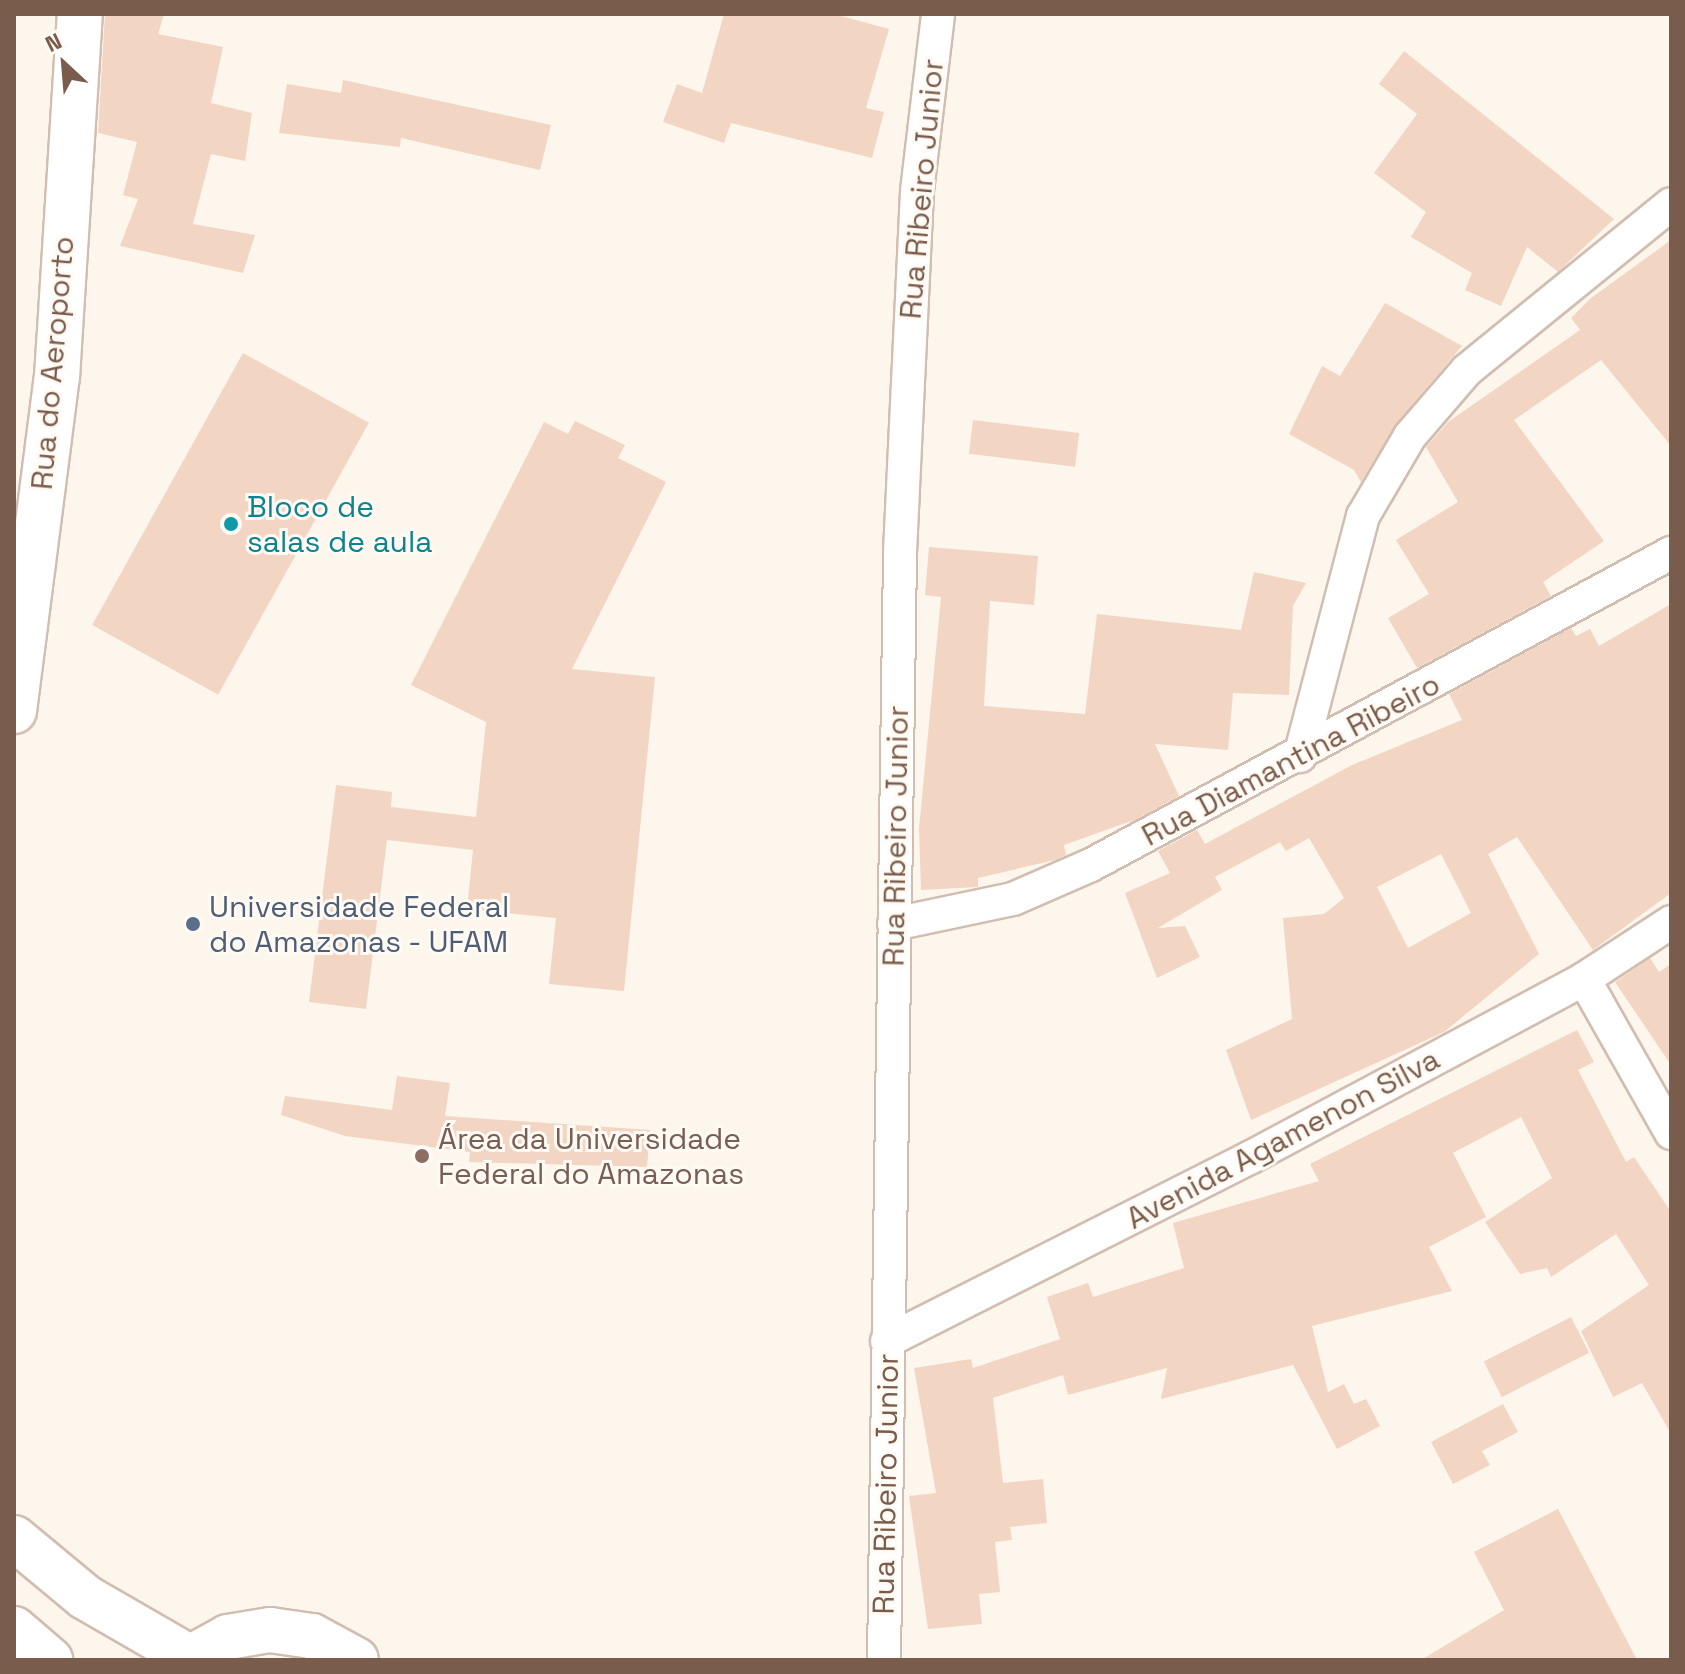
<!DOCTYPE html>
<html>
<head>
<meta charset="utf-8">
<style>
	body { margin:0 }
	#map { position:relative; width:1685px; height:1674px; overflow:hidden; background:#fdf6ec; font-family:"Space Grotesk",sans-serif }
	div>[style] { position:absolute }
	.building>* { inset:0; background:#f3d5c3; transform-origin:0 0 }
	.roads { filter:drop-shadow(2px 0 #d1beb0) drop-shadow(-2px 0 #d1beb0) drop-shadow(0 2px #d1beb0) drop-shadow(0 -2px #d1beb0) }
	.street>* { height:32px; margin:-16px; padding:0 16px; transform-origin:16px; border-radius:16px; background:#fff }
	.secondary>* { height:44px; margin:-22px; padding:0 22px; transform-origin:22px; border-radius:22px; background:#fff }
	.dots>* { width:22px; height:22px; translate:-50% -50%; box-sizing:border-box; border:4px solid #fffaf3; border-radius:50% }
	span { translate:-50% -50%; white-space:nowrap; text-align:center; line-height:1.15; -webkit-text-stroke:6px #fffaf3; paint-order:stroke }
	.street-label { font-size:30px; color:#7a5c4d }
	.culture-label { font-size:30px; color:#0d838f }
	.left { translate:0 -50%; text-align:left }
	.service-label { font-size:30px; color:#4e5e75 }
	.education-label { font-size:30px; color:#785e54 }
	.frame { position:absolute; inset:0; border:16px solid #7a5c4d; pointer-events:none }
	.north { position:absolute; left:24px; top:24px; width:80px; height:80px; -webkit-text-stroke:6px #fffaf3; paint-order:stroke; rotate:334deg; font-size:22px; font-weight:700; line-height:32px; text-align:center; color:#7a5c4d }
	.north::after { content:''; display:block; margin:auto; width:28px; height:36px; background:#7a5c4d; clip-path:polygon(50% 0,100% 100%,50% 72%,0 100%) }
</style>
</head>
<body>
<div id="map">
	<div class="building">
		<div style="clip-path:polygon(105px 14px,164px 14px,158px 34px,223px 47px,211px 103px,252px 113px,245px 161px,211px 154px,193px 224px,255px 235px,243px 273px,120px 246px,138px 199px,123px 195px,137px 142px,98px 133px)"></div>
		<div style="clip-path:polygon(724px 14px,834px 14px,889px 29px,866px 108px,884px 112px,872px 158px,731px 123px,724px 143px,663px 122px,677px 84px,702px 93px)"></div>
		<div style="clip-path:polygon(1404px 51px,1614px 219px,1558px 272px,1527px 247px,1501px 306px,1465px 290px,1472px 273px,1411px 237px,1426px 212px,1374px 173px,1417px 114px,1379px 84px)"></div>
		<div style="clip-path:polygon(343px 80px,551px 125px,540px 170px,401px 138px,400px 147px,279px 133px,287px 84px,341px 93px)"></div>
		<div style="clip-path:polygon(1671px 240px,1671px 446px,1601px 360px,1514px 420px,1604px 541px,1543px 582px,1551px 596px,1417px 668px,1388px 618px,1429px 594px,1396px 540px,1458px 502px,1426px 447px,1448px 422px,1580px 330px,1571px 318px,1591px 298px)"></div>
		<div style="clip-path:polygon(1385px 303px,1462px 346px,1396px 424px,1361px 482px,1354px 470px,1289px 434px,1322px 366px,1340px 376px)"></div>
		<div style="left:243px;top:353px;width:144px;height:311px;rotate:29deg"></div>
		<div style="left:973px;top:420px;width:107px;height:34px;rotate:7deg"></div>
		<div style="clip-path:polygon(575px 421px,625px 445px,618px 458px,666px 482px,572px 669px,655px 677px,624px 991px,549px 984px,556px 918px,467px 909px,473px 850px,387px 840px,366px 1009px,309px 1002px,336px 785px,392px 792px,391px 807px,476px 817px,486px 722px,411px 685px,544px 422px,568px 434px)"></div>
		<div style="clip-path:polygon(929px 547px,1038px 556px,1034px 605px,990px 601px,984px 706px,1085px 714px,1097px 614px,1241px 630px,1254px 572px,1306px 583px,1293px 606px,1289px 695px,1233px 693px,1228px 750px,1155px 744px,1179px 796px,1137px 819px,1064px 845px,1066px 855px,1055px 860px,978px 878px,978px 887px,921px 890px,919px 829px,941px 597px,925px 595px)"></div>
		<div style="clip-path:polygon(evenodd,1671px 604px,1671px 893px,1593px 950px,1517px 837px,1488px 854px,1539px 954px,1444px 1032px,1251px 1120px,1226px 1050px,1292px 1019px,1283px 918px,1324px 914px,1344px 898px,1309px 838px,1286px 851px,1280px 842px,1215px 877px,1222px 890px,1158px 928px,1185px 926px,1200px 957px,1157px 978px,1125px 893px,1170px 873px,1158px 851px,1197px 830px,1205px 844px,1352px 765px,1462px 720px,1449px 694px,1571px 628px,1576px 636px,1590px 629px,1599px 646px,1671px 604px,1441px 854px,1471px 913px,1408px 948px,1377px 887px,1441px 854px)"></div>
		<div style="clip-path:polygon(1650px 958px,1659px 972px,1671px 964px,1671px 1065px,1615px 982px)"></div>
		<div style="clip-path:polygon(1577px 1030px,1594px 1062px,1578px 1070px,1626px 1162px,1634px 1157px,1671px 1212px,1671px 1434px,1642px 1383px,1613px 1397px,1581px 1331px,1649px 1285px,1616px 1234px,1551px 1277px,1547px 1268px,1520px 1274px,1485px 1222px,1552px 1178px,1521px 1117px,1453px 1153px,1486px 1217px,1429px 1247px,1452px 1291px,1312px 1326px,1328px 1392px,1344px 1384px,1354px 1404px,1366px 1399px,1380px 1426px,1337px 1449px,1293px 1365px,1161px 1399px,1167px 1368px,1068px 1395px,1063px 1375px,993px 1398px,1003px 1483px,1043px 1479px,1047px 1523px,1010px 1527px,1012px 1540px,995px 1542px,1000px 1592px,979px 1594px,982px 1624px,928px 1629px,909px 1496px,936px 1493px,914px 1368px,971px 1359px,973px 1368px,1060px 1339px,1047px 1297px,1088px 1283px,1093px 1297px,1184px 1268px,1173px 1223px,1319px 1181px,1310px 1164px)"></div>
		<div style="clip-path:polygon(397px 1076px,450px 1083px,445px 1116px,650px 1130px,647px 1167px,469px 1162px,470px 1152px,345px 1136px,281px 1115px,285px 1096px,392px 1110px)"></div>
		<div style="left:1571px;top:1317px;width:40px;height:98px;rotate:63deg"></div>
		<div style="clip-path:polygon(1503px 1404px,1518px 1432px,1482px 1451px,1490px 1465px,1453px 1484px,1431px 1442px)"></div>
		<div style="clip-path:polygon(1558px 1509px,1637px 1660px,1421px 1660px,1504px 1610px,1474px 1552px)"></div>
	</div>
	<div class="roads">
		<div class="street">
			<div style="left:1300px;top:756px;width:248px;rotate:-75.3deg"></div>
			<div style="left:1363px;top:516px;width:93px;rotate:-59.6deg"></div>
			<div style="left:1410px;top:436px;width:87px;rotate:-49.2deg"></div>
			<div style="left:1467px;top:370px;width:263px;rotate:-39.1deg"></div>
			<div style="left:894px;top:924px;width:122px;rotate:-11.9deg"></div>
			<div style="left:1013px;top:899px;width:85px;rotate:-23.6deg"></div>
			<div style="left:1091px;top:865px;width:659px;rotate:-28.28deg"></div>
			<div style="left:1584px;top:979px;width:177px;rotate:60.5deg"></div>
			<div style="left:887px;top:1341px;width:408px;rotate:-26.8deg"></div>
			<div style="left:1251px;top:1157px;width:378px;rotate:-28.1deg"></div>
			<div style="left:1584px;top:979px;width:104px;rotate:-33.2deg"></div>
			<div style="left:884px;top:1660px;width:1108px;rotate:-89.17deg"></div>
			<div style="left:900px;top:552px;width:361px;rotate:-87.3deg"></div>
			<div style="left:917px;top:191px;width:178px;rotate:-83.2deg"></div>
		</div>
		<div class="secondary">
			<div style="left:14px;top:711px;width:337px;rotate:-82.7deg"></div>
			<div style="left:57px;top:377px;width:364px;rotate:-86.4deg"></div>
			<div style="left:14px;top:1538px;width:92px;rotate:39.7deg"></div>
			<div style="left:85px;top:1597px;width:120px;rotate:30deg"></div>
			<div style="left:14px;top:1629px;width:48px;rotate:40.7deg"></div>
			<div style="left:186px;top:1660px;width:48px;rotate:-28.7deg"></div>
			<div style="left:228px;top:1637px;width:43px;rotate:-9.5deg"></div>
			<div style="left:270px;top:1630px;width:42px;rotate:8.1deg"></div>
			<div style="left:312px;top:1636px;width:50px;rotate:28.6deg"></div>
		</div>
	</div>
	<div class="dots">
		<div style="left:231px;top:524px;background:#0f9aa8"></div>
		<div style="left:193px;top:924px;background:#5c6f8a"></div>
		<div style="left:422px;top:1156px;background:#8d6e63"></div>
	</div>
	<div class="street-label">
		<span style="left:922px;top:189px;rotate:-85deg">Rua Ribeiro Junior</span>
		<span style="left:53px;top:363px;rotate:-85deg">Rua do Aeroporto</span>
		<span style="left:1291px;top:760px;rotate:-28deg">Rua Diamantina Ribeiro</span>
		<span style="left:896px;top:836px;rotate:-89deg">Rua Ribeiro Junior</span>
		<span style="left:1283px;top:1139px;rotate:-28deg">Avenida Agamenon Silva</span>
		<span style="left:886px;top:1484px;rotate:-89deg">Rua Ribeiro Junior</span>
	</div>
	<div class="culture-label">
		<span class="left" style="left:247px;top:524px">Bloco de<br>salas de aula</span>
	</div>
	<div class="service-label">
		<span class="left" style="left:209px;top:924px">Universidade Federal<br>do Amazonas - UFAM</span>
	</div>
	<div class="education-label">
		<span class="left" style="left:438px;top:1156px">Área da Universidade<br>Federal do Amazonas</span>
	</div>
	<div class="frame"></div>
	<div class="north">N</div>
</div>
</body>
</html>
